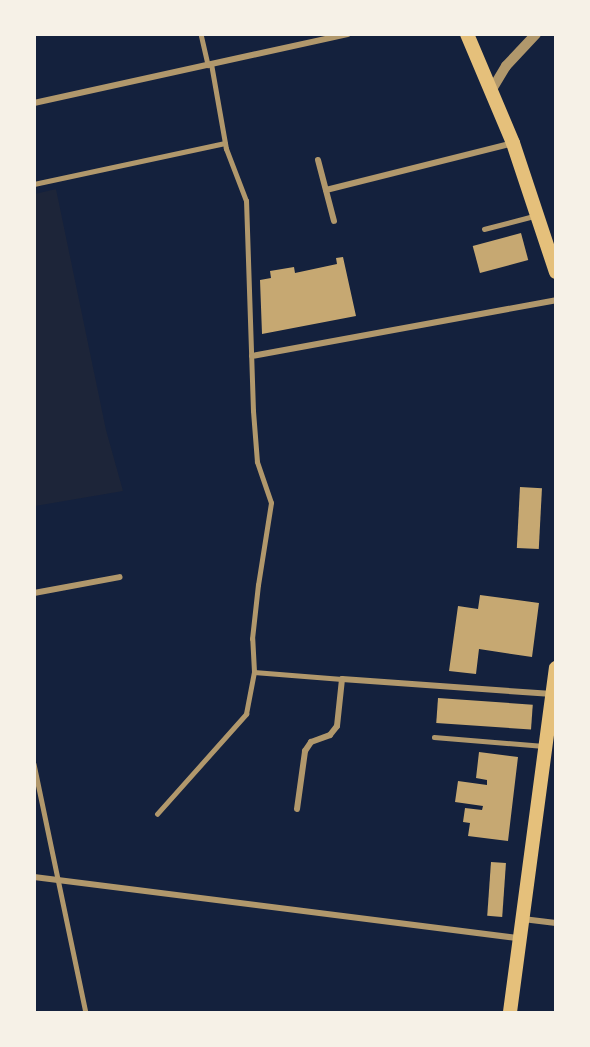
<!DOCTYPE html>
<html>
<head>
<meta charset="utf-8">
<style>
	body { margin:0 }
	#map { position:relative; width:590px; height:1047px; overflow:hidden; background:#14213d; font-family:Manrope,sans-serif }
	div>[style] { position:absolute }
	.green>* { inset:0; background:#1d2539 }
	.building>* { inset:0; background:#c6a872; transform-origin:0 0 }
	.service>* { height:4.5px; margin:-2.25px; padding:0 2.25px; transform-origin:2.25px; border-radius:2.25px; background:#b1986c }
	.minor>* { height:6px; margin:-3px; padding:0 3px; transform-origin:3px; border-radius:3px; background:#b1986c }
	.tertiary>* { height:10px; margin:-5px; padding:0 5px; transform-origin:5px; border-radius:5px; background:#b1986c }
	.primary>* { height:14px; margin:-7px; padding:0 7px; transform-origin:7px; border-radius:7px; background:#e5c07b }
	span { translate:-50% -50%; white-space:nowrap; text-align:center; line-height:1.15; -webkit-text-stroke:6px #f6f1e7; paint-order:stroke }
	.frame { position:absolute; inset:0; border:36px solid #f6f1e7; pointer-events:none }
</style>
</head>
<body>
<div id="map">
	<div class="green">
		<div style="clip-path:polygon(56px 189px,106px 430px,123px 491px,35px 506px,35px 194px)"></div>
	</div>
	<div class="building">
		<div style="left:521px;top:233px;width:28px;height:50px;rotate:75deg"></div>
		<div style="clip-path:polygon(343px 257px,356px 316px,262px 334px,260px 280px,271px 278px,270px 271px,294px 267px,295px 273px,337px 264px,336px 258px)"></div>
		<div style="left:520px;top:487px;width:22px;height:61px;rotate:3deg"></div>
		<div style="clip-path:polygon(480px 595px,539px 603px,532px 657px,479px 649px,476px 674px,449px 671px,458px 606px,478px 609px)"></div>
		<div style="left:438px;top:698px;width:95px;height:25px;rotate:4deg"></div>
		<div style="clip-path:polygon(479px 752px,518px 757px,508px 841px,468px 836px,470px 823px,463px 822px,465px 808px,482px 810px,483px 806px,455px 802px,458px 781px,487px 785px,487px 780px,476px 778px)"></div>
		<div style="left:491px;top:862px;width:15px;height:54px;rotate:4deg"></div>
	</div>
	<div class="service">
		<div style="left:201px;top:34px;width:32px;rotate:77deg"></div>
		<div style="left:34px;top:184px;width:195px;rotate:-12.1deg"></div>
		<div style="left:484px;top:229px;width:52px;rotate:-14.6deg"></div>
		<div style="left:254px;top:672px;width:88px;rotate:4.5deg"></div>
		<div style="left:434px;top:737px;width:110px;rotate:4.7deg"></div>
		<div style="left:34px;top:764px;width:253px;rotate:78.2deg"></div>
		<div style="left:157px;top:814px;width:134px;rotate:-48.3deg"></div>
		<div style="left:246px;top:714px;width:43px;rotate:-79.2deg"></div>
		<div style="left:254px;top:672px;width:33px;rotate:-93deg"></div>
		<div style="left:252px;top:639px;width:54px;rotate:-83.7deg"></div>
		<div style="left:258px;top:585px;width:83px;rotate:-81deg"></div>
		<div style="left:271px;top:503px;width:43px;rotate:-108.9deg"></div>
		<div style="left:257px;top:462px;width:51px;rotate:-94.5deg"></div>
		<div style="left:253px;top:411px;width:210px;rotate:-91.9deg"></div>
		<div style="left:246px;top:201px;width:56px;rotate:-111deg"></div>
		<div style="left:226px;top:149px;width:86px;rotate:-100deg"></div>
	</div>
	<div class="minor">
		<div style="left:34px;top:103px;width:321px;rotate:-12.4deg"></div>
		<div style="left:318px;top:160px;width:63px;rotate:75.3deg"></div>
		<div style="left:326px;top:190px;width:193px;rotate:-14.1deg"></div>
		<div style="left:252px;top:356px;width:309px;rotate:-10.4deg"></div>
		<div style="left:34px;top:593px;width:87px;rotate:-10.5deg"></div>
		<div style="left:297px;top:809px;width:59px;rotate:-82.1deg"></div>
		<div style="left:305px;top:751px;width:11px;rotate:-56deg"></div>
		<div style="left:311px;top:742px;width:20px;rotate:-20deg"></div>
		<div style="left:330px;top:735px;width:11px;rotate:-52deg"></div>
		<div style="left:337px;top:726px;width:47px;rotate:-83.9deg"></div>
		<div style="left:342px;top:679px;width:211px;rotate:4.1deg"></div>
		<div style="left:34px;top:877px;width:489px;rotate:7.2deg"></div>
		<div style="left:523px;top:919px;width:33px;rotate:7deg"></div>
	</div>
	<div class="tertiary">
		<div style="left:491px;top:91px;width:29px;rotate:-59deg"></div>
		<div style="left:506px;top:66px;width:44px;rotate:-46.8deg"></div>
	</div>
	<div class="primary">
		<div style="left:467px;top:34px;width:118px;rotate:67.1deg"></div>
		<div style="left:513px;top:143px;width:136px;rotate:71.6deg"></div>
		<div style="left:510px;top:1012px;width:347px;rotate:-82.4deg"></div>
	</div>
	<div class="frame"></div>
</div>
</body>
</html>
